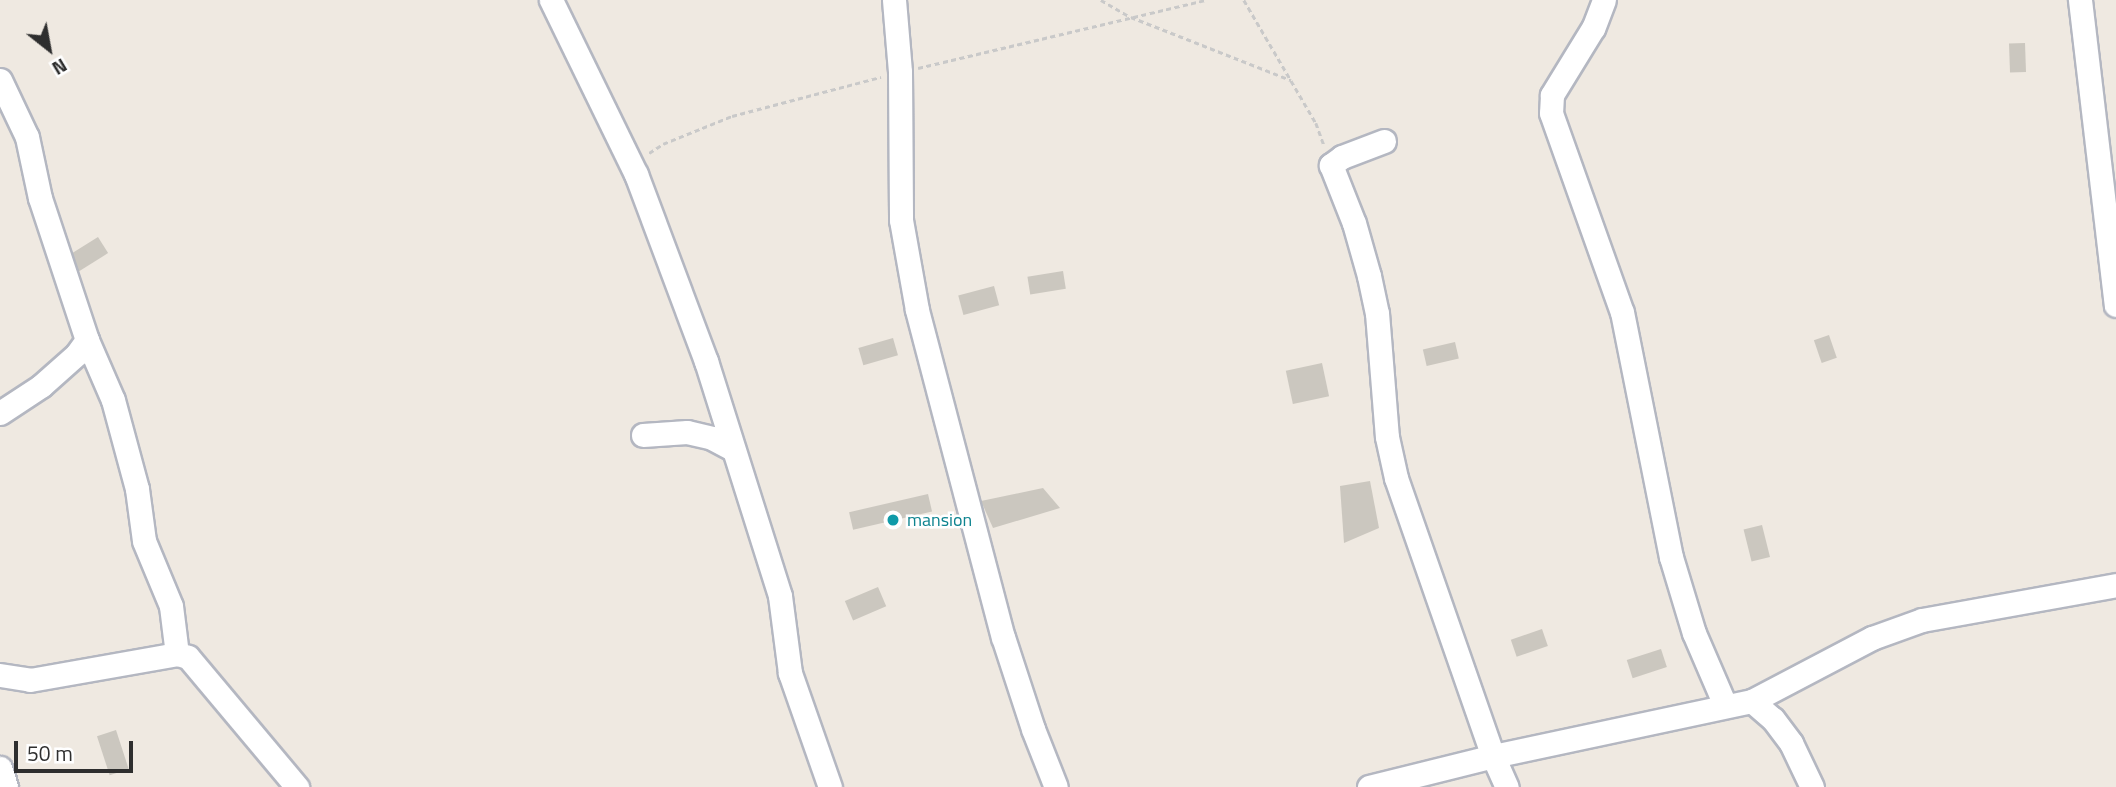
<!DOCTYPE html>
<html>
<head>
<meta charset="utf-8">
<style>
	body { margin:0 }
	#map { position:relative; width:2116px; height:787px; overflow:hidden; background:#efe9e1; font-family:"Titillium Web",sans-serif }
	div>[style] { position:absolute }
	.building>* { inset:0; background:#cbc7bf; transform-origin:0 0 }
	.path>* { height:2.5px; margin-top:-1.25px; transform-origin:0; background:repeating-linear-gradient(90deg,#c9c9c9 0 5px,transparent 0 8.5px) }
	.roads { filter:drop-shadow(2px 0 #b4b7c1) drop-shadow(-2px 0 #b4b7c1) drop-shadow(0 2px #b4b7c1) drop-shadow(0 -2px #b4b7c1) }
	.minor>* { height:23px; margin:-11.5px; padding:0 11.5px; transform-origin:11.5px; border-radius:11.5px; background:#fff }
	.dots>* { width:19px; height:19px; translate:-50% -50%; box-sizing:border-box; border:4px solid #fff; border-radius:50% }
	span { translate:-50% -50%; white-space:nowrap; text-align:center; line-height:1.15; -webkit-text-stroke:5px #fff; paint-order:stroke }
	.culture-label { font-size:18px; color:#0d838f }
	.left { translate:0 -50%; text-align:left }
	.north { position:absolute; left:14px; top:14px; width:70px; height:70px; -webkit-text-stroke:5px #fff; paint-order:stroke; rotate:149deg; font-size:19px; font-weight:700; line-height:28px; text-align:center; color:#2e2e2e }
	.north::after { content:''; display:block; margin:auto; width:24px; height:32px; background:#2e2e2e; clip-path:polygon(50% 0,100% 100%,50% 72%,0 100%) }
	.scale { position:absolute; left:14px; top:741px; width:119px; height:32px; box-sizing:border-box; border:4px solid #2e2e2e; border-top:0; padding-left:9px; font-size:21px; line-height:24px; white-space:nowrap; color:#2e2e2e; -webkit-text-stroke:5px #fff; paint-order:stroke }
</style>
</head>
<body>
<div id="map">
	<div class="building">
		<div style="left:2025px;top:43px;width:29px;height:16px;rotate:88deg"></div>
		<div style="left:98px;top:237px;width:19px;height:36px;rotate:58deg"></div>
		<div style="left:1063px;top:271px;width:18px;height:36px;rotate:81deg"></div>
		<div style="left:994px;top:286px;width:20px;height:37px;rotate:75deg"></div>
		<div style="left:1829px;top:335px;width:24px;height:16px;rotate:71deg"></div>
		<div style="left:893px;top:338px;width:18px;height:36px;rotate:74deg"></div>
		<div style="left:1455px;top:342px;width:17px;height:33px;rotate:77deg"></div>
		<div style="left:1322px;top:363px;width:34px;height:37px;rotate:78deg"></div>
		<div style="clip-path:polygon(1370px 481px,1379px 528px,1344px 543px,1340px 486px)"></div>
		<div style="clip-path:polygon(1043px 488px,1060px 508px,993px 528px,981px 501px)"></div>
		<div style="left:928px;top:494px;width:18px;height:81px;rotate:77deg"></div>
		<div style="left:1762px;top:525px;width:33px;height:19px;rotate:76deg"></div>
		<div style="left:878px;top:587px;width:21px;height:36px;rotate:67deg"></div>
		<div style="left:1542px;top:629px;width:18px;height:33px;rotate:71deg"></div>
		<div style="left:1661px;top:649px;width:19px;height:36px;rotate:72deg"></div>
		<div style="left:116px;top:730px;width:41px;height:20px;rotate:72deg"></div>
	</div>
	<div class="path">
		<div style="left:1101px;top:0;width:34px;rotate:30deg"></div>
		<div style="left:1131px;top:17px;width:172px;rotate:21.5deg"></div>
		<div style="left:1244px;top:0;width:143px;rotate:59.7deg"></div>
		<div style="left:1316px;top:123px;width:23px;rotate:70deg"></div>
		<div style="left:918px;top:68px;width:295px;rotate:-13.3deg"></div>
		<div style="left:649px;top:153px;width:17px;rotate:-33deg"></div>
		<div style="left:663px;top:144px;width:74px;rotate:-22.1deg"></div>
		<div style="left:732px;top:116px;width:154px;rotate:-14.7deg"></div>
	</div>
	<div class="roads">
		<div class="minor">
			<div style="left:551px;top:0;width:194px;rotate:64deg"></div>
			<div style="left:636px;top:174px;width:200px;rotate:69.5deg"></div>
			<div style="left:706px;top:361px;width:246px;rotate:72.5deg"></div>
			<div style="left:780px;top:596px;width:78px;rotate:82.6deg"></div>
			<div style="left:790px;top:673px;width:121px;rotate:70.7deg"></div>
			<div style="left:894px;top:0;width:72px;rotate:85.2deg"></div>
			<div style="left:900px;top:72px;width:148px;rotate:89.6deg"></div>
			<div style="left:901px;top:220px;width:91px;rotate:79.9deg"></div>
			<div style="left:917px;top:310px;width:338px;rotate:75.3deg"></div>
			<div style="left:1003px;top:637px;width:97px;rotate:71.9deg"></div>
			<div style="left:1033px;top:729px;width:62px;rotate:68.4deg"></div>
			<div style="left:1604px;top:0;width:30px;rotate:111deg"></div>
			<div style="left:1593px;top:28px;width:79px;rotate:121.5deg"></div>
			<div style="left:1552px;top:95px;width:18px;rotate:93deg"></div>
			<div style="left:1551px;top:113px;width:211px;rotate:70.4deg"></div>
			<div style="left:1622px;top:312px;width:250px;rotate:78.7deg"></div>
			<div style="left:1671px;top:557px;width:79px;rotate:73.2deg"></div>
			<div style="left:1694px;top:633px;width:78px;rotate:66.7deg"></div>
			<div style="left:2080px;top:0;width:307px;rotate:83.3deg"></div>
			<div style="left:0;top:80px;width:63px;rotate:64.7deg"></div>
			<div style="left:27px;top:137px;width:62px;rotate:78deg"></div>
			<div style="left:40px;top:198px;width:150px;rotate:71.7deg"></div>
			<div style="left:87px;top:340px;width:17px;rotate:126deg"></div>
			<div style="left:77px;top:354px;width:48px;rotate:138.4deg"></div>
			<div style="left:41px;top:386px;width:49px;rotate:146.6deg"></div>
			<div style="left:1384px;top:141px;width:45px;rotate:159.1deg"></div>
			<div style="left:1342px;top:157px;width:14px;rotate:144deg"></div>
			<div style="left:1331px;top:165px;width:62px;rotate:68.4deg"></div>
			<div style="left:1354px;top:223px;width:55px;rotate:74.2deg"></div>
			<div style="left:1369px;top:276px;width:38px;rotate:78deg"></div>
			<div style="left:1377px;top:313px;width:124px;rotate:85.4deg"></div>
			<div style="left:1387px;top:437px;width:42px;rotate:77.6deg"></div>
			<div style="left:1396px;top:478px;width:294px;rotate:70.8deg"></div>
			<div style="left:1493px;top:756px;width:34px;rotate:66deg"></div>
			<div style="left:87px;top:340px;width:65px;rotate:66.6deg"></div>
			<div style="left:113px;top:400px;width:92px;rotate:74.9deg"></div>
			<div style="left:137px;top:489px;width:52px;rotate:82.3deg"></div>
			<div style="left:144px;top:541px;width:70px;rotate:67.4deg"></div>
			<div style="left:171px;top:606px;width:48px;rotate:82.9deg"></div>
			<div style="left:643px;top:435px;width:44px;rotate:-3.9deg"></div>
			<div style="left:687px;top:432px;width:26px;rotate:13deg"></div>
			<div style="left:712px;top:438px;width:24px;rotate:28deg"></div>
			<div style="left:0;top:675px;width:30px;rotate:9deg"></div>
			<div style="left:30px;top:680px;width:149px;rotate:-10deg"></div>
			<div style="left:177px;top:654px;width:11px;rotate:15deg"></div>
			<div style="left:188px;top:657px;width:170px;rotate:50deg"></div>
			<div style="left:1752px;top:701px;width:28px;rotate:41deg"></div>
			<div style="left:1773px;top:719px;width:30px;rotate:53deg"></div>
			<div style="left:1791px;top:743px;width:49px;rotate:64.5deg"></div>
			<div style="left:0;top:768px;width:20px;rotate:72deg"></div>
			<div style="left:1369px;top:787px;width:128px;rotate:-14deg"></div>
			<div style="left:1493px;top:756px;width:265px;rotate:-12deg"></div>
			<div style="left:1752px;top:701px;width:136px;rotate:-27.7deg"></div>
			<div style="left:1872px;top:638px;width:53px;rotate:-19.8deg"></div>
			<div style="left:1922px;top:620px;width:197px;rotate:-10.2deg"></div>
		</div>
	</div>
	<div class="dots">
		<div style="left:893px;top:520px;background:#0f9aa8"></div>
	</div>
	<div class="culture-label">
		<span class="left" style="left:907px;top:520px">mansion</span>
	</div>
	<div class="north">N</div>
	<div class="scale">50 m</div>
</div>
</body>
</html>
